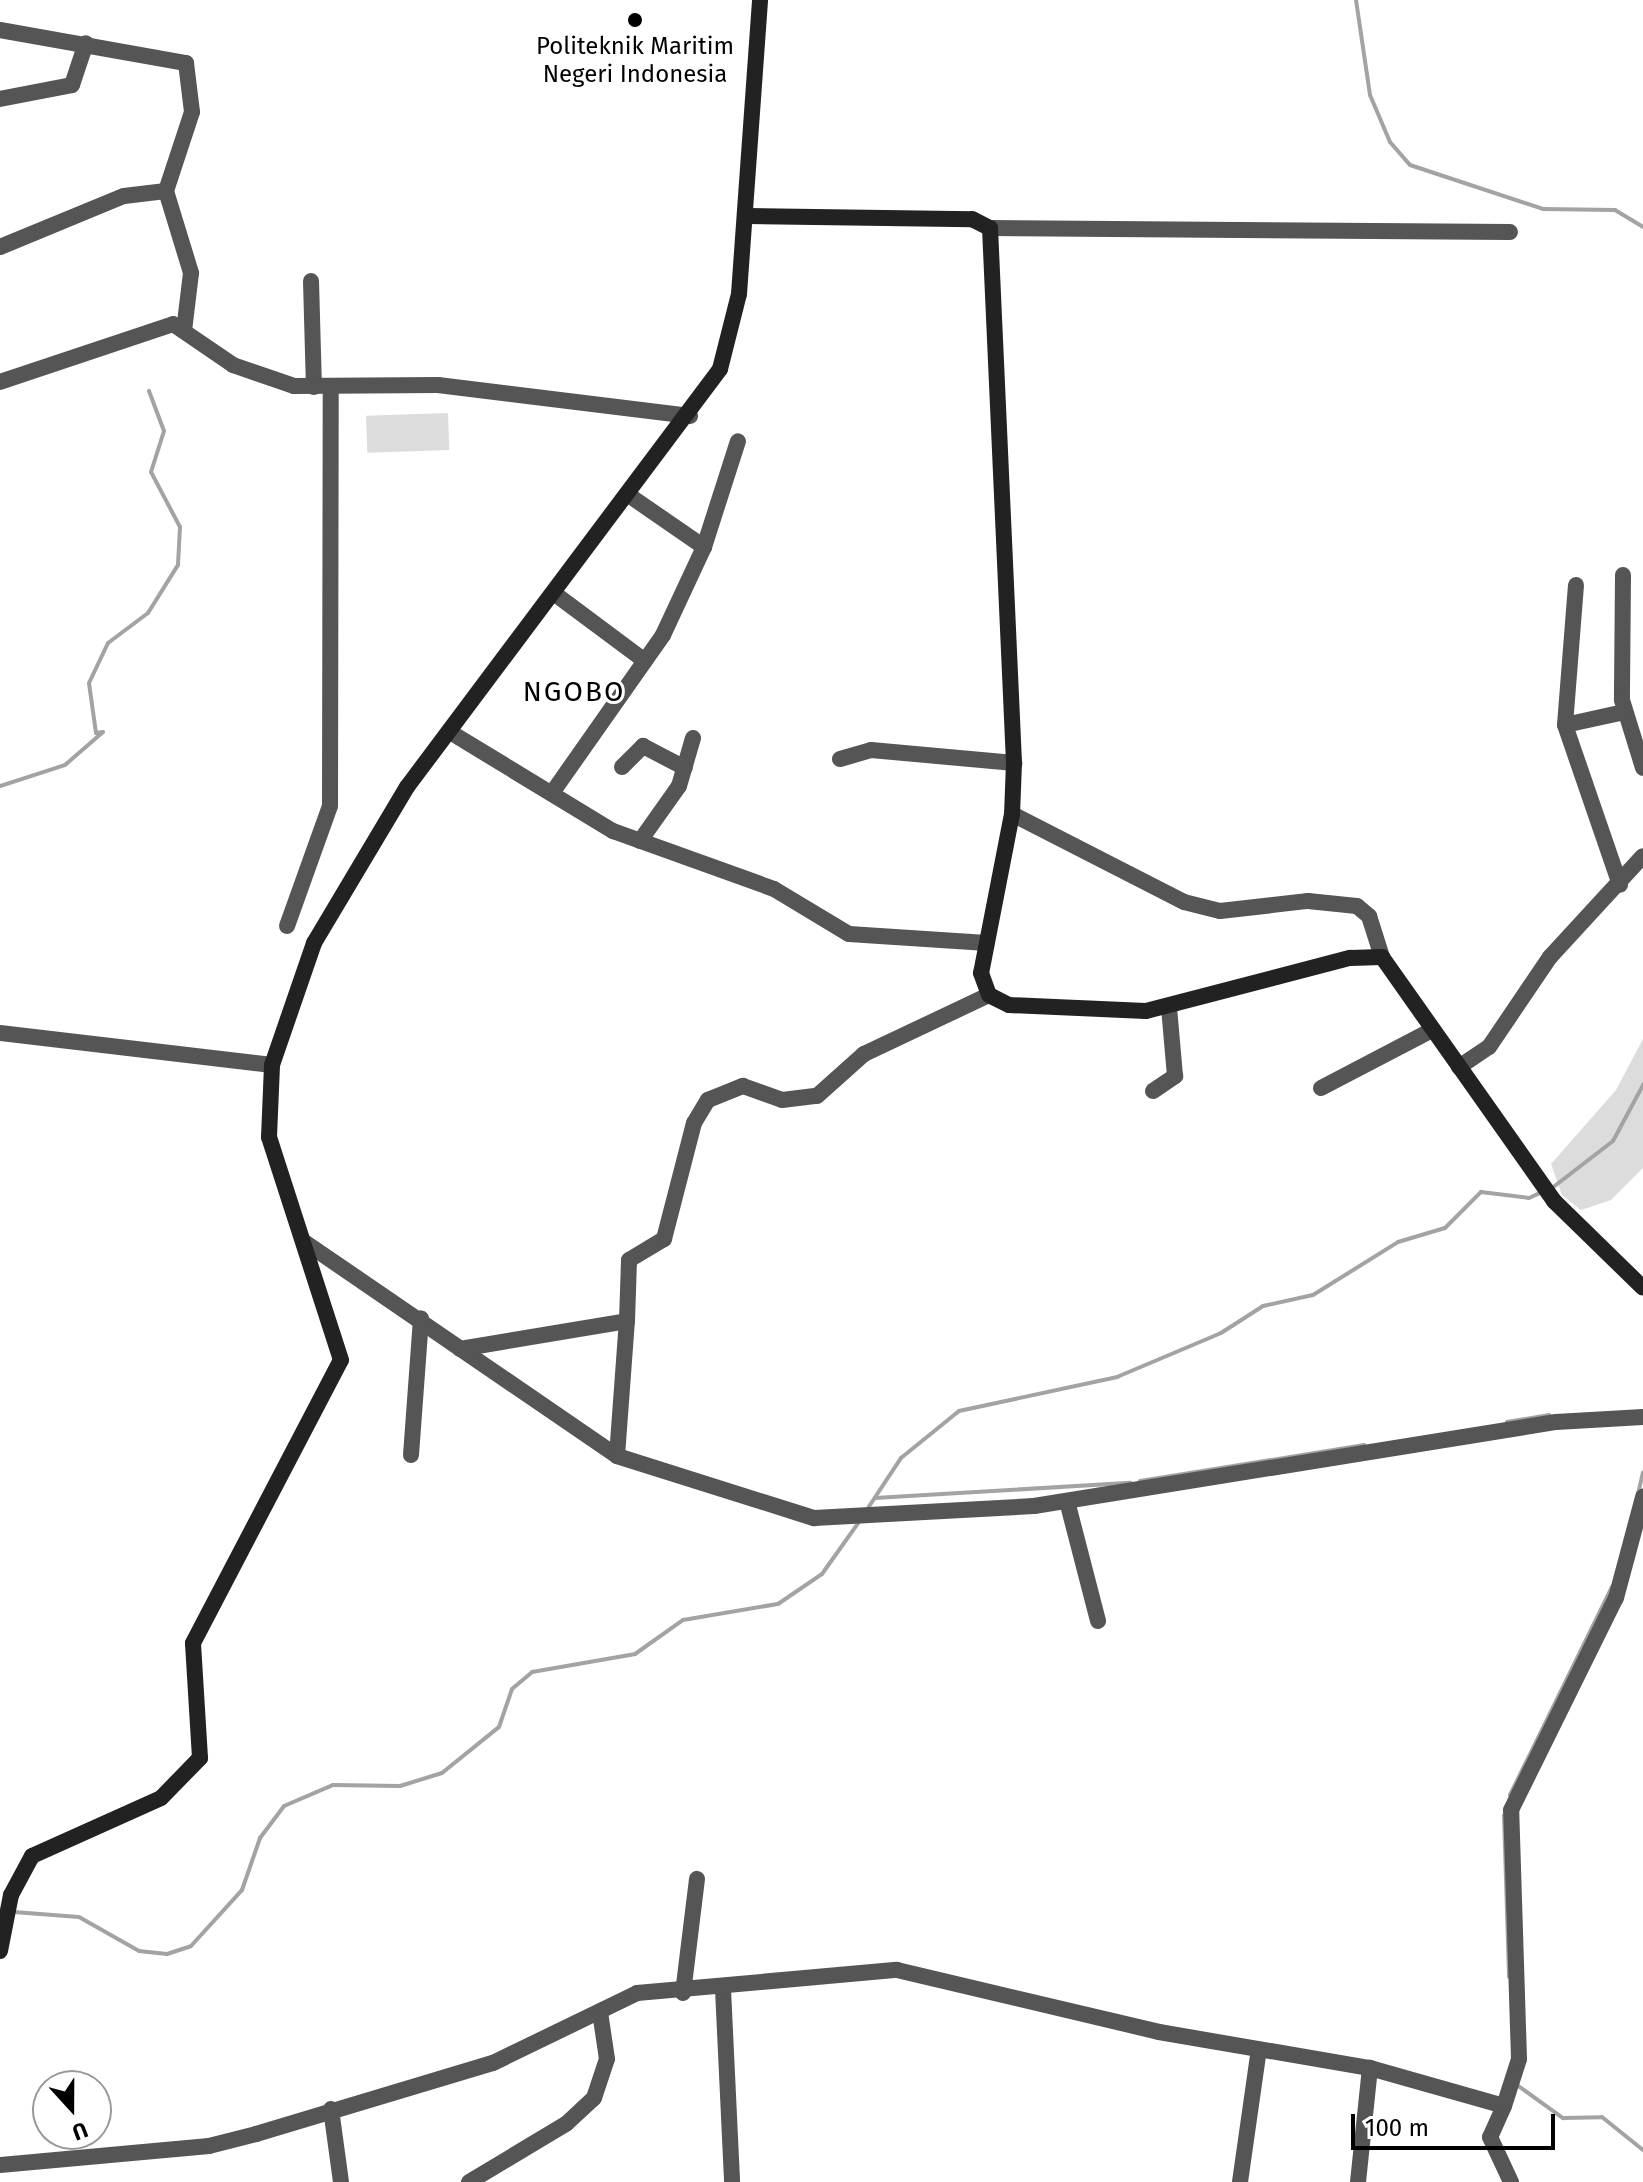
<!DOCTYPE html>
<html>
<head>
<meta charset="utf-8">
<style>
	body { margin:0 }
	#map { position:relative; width:1643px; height:2182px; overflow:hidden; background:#fff; font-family:"Fira Sans",sans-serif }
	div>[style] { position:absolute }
	.green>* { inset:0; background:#dcdcdc; transform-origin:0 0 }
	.stream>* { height:4px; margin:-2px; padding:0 2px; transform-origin:2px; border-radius:2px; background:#a3a3a3 }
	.street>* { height:16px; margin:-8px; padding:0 8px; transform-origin:8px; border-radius:8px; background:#555 }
	.secondary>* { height:16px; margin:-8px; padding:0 8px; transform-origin:8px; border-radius:8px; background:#222 }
	.dots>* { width:22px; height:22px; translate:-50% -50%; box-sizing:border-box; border:4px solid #fff; border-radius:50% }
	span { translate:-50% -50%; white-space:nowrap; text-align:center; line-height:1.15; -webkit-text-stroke:6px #fff; paint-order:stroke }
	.poi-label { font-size:24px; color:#000 }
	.quarter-label { font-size:28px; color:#000; letter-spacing:2px }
	.north { position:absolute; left:32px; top:2070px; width:80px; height:80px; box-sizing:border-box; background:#fff; border:2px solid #999; border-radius:50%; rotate:159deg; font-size:22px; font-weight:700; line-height:32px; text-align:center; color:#000 }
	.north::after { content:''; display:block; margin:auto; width:28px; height:36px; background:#000; clip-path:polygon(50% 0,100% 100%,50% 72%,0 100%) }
	.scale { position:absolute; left:1351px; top:2114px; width:204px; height:36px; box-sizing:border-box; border:4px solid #000; border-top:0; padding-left:10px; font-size:24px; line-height:28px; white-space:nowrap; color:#000; -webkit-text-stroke:6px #fff; paint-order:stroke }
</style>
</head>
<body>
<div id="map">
	<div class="green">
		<div style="left:448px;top:413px;width:37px;height:82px;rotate:88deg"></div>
		<div style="clip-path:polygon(1643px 1039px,1643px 1168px,1611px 1200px,1581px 1210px,1562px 1195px,1551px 1164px,1616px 1090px)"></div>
	</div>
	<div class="stream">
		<div style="left:1356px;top:0;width:96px;rotate:81.6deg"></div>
		<div style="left:1370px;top:95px;width:51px;rotate:66.9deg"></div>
		<div style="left:1390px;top:142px;width:30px;rotate:49deg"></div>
		<div style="left:1410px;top:165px;width:140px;rotate:18.3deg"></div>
		<div style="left:1543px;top:209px;width:72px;rotate:0.8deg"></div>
		<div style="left:1615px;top:210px;width:33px;rotate:31deg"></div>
		<div style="left:0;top:786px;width:68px;rotate:-17.9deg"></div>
		<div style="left:65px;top:765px;width:50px;rotate:-41deg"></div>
		<div style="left:103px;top:732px;width:7px;rotate:172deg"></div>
		<div style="left:96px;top:733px;width:50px;rotate:-98deg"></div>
		<div style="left:89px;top:683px;width:44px;rotate:-64.6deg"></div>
		<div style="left:108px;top:643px;width:50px;rotate:-36.9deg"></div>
		<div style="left:148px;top:613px;width:57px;rotate:-58deg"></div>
		<div style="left:178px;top:565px;width:38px;rotate:-87deg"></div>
		<div style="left:180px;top:527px;width:62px;rotate:-117.8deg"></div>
		<div style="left:151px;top:472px;width:43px;rotate:-72.4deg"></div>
		<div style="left:164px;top:431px;width:43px;rotate:-110.6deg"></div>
		<div style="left:1552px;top:1188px;width:77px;rotate:-37.6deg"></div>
		<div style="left:1613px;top:1141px;width:64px;rotate:-61.8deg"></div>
		<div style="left:1507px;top:1422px;width:43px;rotate:-9.5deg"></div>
		<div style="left:1140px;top:1481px;width:227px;rotate:-9.1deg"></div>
		<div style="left:1638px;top:1494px;width:22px;rotate:-77deg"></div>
		<div style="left:875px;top:1498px;width:256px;rotate:-3.4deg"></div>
		<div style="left:866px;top:1511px;width:64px;rotate:-56.6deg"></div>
		<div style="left:901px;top:1458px;width:75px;rotate:-39deg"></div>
		<div style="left:959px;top:1411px;width:162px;rotate:-12.1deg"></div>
		<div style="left:1117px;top:1377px;width:113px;rotate:-22.9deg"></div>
		<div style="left:1221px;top:1333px;width:50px;rotate:-32.7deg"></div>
		<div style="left:1263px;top:1306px;width:51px;rotate:-12.4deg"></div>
		<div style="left:1313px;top:1295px;width:100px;rotate:-31.9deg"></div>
		<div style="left:1398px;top:1242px;width:49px;rotate:-16.6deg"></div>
		<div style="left:1445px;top:1228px;width:51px;rotate:-45deg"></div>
		<div style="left:1481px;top:1192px;width:48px;rotate:7.1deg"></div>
		<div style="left:1529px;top:1198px;width:17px;rotate:-25deg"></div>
		<div style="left:1510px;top:1795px;width:232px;rotate:-63.9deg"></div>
		<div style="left:1504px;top:1815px;width:162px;rotate:88.2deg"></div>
		<div style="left:14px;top:1912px;width:65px;rotate:4.4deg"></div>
		<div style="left:79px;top:1917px;width:69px;rotate:29.5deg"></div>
		<div style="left:139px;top:1951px;width:28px;rotate:6deg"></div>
		<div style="left:167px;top:1954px;width:25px;rotate:-18deg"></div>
		<div style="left:191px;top:1946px;width:76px;rotate:-47.7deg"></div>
		<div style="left:242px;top:1890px;width:55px;rotate:-70.9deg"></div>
		<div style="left:260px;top:1838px;width:40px;rotate:-53deg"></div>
		<div style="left:284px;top:1806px;width:53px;rotate:-23.2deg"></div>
		<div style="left:333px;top:1785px;width:67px;rotate:0.9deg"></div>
		<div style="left:400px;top:1786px;width:44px;rotate:-17.2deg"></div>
		<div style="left:442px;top:1773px;width:73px;rotate:-38.9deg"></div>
		<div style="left:499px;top:1727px;width:40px;rotate:-71.1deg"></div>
		<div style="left:512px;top:1689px;width:26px;rotate:-40deg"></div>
		<div style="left:532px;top:1672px;width:105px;rotate:-9.9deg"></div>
		<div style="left:635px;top:1654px;width:59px;rotate:-35.3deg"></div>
		<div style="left:683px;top:1620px;width:96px;rotate:-9.6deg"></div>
		<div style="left:778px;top:1604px;width:53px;rotate:-34.3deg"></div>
		<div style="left:822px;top:1574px;width:64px;rotate:-54.6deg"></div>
		<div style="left:1517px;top:2085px;width:57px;rotate:35.7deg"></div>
		<div style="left:1563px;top:2118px;width:39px;rotate:-1deg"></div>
		<div style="left:1602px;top:2117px;width:53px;rotate:38.8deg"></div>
	</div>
	<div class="street">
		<div style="left:0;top:30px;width:189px;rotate:10.1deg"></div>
		<div style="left:186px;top:63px;width:49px;rotate:83deg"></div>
		<div style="left:192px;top:112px;width:83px;rotate:108.2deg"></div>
		<div style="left:166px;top:191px;width:86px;rotate:73deg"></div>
		<div style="left:191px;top:273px;width:58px;rotate:96.9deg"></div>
		<div style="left:0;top:99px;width:73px;rotate:-11deg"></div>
		<div style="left:72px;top:85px;width:44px;rotate:-71.6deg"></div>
		<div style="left:990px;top:228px;width:520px;rotate:0.44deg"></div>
		<div style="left:0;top:247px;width:134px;rotate:-22.4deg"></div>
		<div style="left:124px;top:196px;width:42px;rotate:-6.8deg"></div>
		<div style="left:311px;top:281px;width:106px;rotate:88.4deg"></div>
		<div style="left:0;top:382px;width:182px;rotate:-18.5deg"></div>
		<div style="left:173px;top:324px;width:73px;rotate:34.3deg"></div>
		<div style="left:233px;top:365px;width:65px;rotate:19deg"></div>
		<div style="left:294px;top:386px;width:144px;rotate:-0.4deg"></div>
		<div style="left:438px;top:385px;width:254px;rotate:7deg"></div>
		<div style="left:630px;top:496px;width:90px;rotate:34.6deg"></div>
		<div style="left:1623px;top:575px;width:125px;rotate:90.5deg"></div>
		<div style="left:1622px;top:700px;width:71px;rotate:72.8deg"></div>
		<div style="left:1576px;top:585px;width:140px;rotate:94.5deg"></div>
		<div style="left:1565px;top:725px;width:169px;rotate:71deg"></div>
		<div style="left:555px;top:594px;width:112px;rotate:36.7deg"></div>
		<div style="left:1565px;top:725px;width:60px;rotate:-12.4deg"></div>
		<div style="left:450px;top:732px;width:191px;rotate:31.3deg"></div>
		<div style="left:613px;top:831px;width:171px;rotate:19.8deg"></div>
		<div style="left:774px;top:889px;width:87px;rotate:31deg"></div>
		<div style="left:849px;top:934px;width:138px;rotate:3.7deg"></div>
		<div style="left:840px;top:759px;width:32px;rotate:-16deg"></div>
		<div style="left:871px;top:750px;width:144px;rotate:5.2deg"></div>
		<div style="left:622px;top:767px;width:30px;rotate:-45deg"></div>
		<div style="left:643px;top:746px;width:47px;rotate:27.6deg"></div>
		<div style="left:552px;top:793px;width:193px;rotate:-54.9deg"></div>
		<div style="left:663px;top:635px;width:97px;rotate:-65deg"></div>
		<div style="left:704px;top:547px;width:111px;rotate:-72.2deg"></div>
		<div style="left:1012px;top:814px;width:193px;rotate:27.1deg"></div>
		<div style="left:1184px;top:902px;width:37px;rotate:14deg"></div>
		<div style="left:1220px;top:911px;width:89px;rotate:-6.5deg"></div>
		<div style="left:1308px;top:901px;width:49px;rotate:5.8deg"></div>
		<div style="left:1357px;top:906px;width:16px;rotate:40deg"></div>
		<div style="left:1369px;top:916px;width:43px;rotate:72.4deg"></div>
		<div style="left:640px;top:841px;width:67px;rotate:-54.7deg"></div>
		<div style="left:679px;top:786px;width:50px;rotate:-73.7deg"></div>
		<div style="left:287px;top:926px;width:127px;rotate:-70.3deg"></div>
		<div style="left:330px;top:806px;width:419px;rotate:-89.9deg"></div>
		<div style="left:0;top:1033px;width:274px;rotate:6.7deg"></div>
		<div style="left:1459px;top:1067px;width:36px;rotate:-34deg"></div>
		<div style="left:1489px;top:1047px;width:109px;rotate:-55.9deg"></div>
		<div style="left:1550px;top:957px;width:137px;rotate:-47.4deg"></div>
		<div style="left:1321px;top:1088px;width:125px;rotate:-27.6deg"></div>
		<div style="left:1153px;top:1091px;width:27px;rotate:-34deg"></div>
		<div style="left:1175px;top:1076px;width:68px;rotate:-95deg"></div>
		<div style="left:306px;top:1243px;width:377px;rotate:34.4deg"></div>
		<div style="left:617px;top:1456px;width:207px;rotate:17.5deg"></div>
		<div style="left:814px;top:1518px;width:220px;rotate:-3.1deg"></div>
		<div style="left:1034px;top:1506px;width:529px;rotate:-9.14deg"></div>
		<div style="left:1556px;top:1422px;width:87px;rotate:-3.3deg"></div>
		<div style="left:460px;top:1349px;width:169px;rotate:-9.5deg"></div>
		<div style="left:627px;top:1321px;width:61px;rotate:-88.1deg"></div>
		<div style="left:629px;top:1260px;width:41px;rotate:-31deg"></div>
		<div style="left:664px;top:1239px;width:120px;rotate:-75.5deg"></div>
		<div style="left:694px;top:1123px;width:27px;rotate:-59deg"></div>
		<div style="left:708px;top:1100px;width:38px;rotate:-22deg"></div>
		<div style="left:743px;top:1086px;width:41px;rotate:19.7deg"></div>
		<div style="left:782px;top:1100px;width:35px;rotate:-7deg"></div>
		<div style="left:817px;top:1096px;width:63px;rotate:-41.8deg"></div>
		<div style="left:864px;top:1054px;width:138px;rotate:-25.3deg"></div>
		<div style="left:411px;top:1455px;width:137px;rotate:-85.8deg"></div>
		<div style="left:617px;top:1456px;width:135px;rotate:-85.8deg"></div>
		<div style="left:1067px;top:1501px;width:124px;rotate:75.5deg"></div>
		<div style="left:723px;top:1989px;width:193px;rotate:87.3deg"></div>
		<div style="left:683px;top:1993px;width:115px;rotate:-83deg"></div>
		<div style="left:1504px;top:2106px;width:34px;rotate:114deg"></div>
		<div style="left:1490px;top:2137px;width:50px;rotate:65deg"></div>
		<div style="left:331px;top:2109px;width:74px;rotate:82.2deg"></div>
		<div style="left:0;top:2165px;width:210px;rotate:-5.2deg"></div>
		<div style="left:209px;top:2146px;width:49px;rotate:-14.3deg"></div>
		<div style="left:256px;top:2134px;width:247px;rotate:-16.7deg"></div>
		<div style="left:493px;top:2063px;width:160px;rotate:-25.9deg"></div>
		<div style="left:637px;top:1993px;width:261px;rotate:-5.1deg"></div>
		<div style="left:897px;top:1970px;width:269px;rotate:13.3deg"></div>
		<div style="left:1159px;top:2032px;width:214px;rotate:9.7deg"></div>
		<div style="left:1370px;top:2068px;width:139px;rotate:15.8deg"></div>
		<div style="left:1504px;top:2106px;width:49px;rotate:-72.3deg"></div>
		<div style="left:1519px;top:2059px;width:249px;rotate:-91.8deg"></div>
		<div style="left:1511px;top:1810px;width:237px;rotate:-63.7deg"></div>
		<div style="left:1616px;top:1598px;width:105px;rotate:-75deg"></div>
		<div style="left:469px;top:2182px;width:113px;rotate:-30.9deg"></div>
		<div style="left:566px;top:2124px;width:38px;rotate:-43deg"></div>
		<div style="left:594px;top:2098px;width:41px;rotate:-71.6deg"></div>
		<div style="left:607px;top:2059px;width:48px;rotate:-98.5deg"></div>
		<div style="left:1240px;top:2182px;width:134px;rotate:-81.9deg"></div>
		<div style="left:1358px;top:2182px;width:115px;rotate:-84deg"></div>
	</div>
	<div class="secondary">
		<div style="left:747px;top:216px;width:225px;rotate:0.8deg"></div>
		<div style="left:972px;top:219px;width:20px;rotate:27deg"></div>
		<div style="left:990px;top:228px;width:536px;rotate:87.43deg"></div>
		<div style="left:1014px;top:763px;width:51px;rotate:92.2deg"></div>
		<div style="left:1012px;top:814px;width:162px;rotate:101deg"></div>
		<div style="left:981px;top:973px;width:23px;rotate:70deg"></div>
		<div style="left:989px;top:995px;width:22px;rotate:27deg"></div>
		<div style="left:1009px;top:1005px;width:137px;rotate:2.5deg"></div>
		<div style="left:1146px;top:1011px;width:211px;rotate:-14.6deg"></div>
		<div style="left:1350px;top:958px;width:32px;rotate:-2deg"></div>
		<div style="left:1382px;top:957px;width:299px;rotate:54.8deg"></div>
		<div style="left:1554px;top:1201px;width:124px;rotate:44.3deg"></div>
		<div style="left:0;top:1951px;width:57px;rotate:-78.9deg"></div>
		<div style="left:11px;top:1895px;width:44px;rotate:-61.7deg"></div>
		<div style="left:32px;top:1856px;width:141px;rotate:-24.2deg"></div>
		<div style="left:161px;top:1798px;width:56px;rotate:-45.7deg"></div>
		<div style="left:200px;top:1758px;width:115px;rotate:-93.5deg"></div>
		<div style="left:193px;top:1643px;width:319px;rotate:-62.4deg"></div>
		<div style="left:341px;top:1360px;width:234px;rotate:-107.9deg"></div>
		<div style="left:269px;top:1137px;width:72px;rotate:-87.6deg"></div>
		<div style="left:272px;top:1065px;width:129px;rotate:-71deg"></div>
		<div style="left:314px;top:943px;width:182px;rotate:-59.2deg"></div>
		<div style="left:407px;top:787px;width:522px;rotate:-53.17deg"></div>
		<div style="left:720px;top:369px;width:77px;rotate:-75.8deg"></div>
		<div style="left:739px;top:294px;width:295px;rotate:-85.9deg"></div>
	</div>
	<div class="dots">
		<div style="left:635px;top:20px;background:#000"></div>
	</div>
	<div class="poi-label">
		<span style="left:635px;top:61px">Politeknik Maritim<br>Negeri Indonesia</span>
	</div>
	<div class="quarter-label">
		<span style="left:574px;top:692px">NGOBO</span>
	</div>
	<div class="north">U</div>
	<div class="scale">100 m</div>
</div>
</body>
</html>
